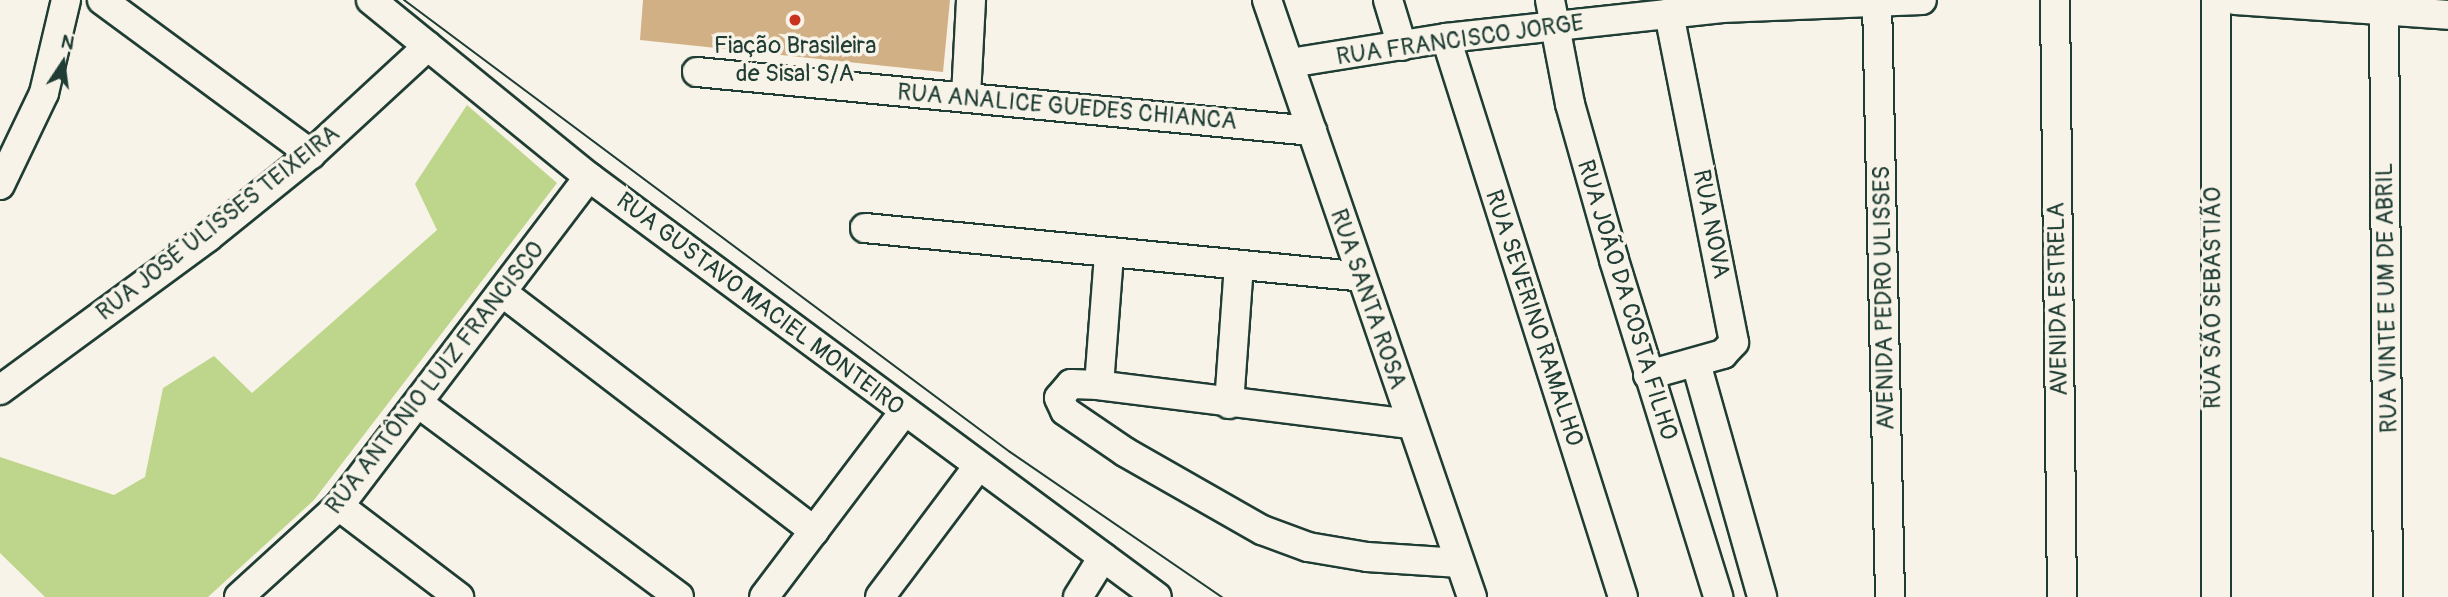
<!DOCTYPE html>
<html>
<head>
<meta charset="utf-8">
<style>
	body { margin:0 }
	#map { position:relative; width:2448px; height:597px; overflow:hidden; background:#f7f3e8; font-family:Pangolin,sans-serif }
	div>[style] { position:absolute }
	.green>* { inset:0; background:#bed68c }
	.building>* { inset:0; background:#d2b085 }
	.roads { filter:drop-shadow(2px 0 #1f3d34) drop-shadow(-2px 0 #1f3d34) drop-shadow(0 2px #1f3d34) drop-shadow(0 -2px #1f3d34) }
	.minor>* { height:28px; margin:-14px; padding:0 14px; transform-origin:14px; border-radius:14px; background:#f7f3e8 }
	.tram>* { height:2px; margin:-1px; padding:0 1px; transform-origin:1px; border-radius:1px; background:#1f3d34 }
	.dots>* { width:19px; height:19px; translate:-50% -50%; box-sizing:border-box; border:4px solid #f7f3e8; border-radius:50% }
	span { translate:-50% -50%; white-space:nowrap; text-align:center; line-height:1.15; -webkit-text-stroke:7px #f7f3e8; paint-order:stroke }
	.street-label { font-size:24px; color:#1f3d34 }
	.poi-label { font-size:24px; color:#1f3d34 }
	.north { position:absolute; left:28px; top:28px; width:70px; height:70px; -webkit-text-stroke:5px #f7f3e8; paint-order:stroke; rotate:13deg; font-size:19px; font-weight:700; line-height:28px; text-align:center; color:#1f3d34 }
	.north::after { content:''; display:block; margin:auto; width:24px; height:32px; background:#1f3d34; clip-path:polygon(50% 0,100% 100%,50% 72%,0 100%) }
</style>
</head>
<body>
<div id="map">
	<div class="green">
		<div style="clip-path:polygon(467px 105px,557px 183px,314px 500px,208px 597px,45px 597px,0 553px,0 457px,114px 495px,145px 477px,163px 388px,214px 356px,252px 393px,437px 230px,415px 184px)"></div>
	</div>
	<div class="building">
		<div style="clip-path:polygon(643px 0,950px 0,943px 72px,640px 40px)"></div>
	</div>
	<div class="roads">
		<div class="minor">
			<div style="left:102px;top:0;width:260px;rotate:36.4deg"></div>
			<div style="left:371px;top:0;width:281px;rotate:39.1deg"></div>
			<div style="left:589px;top:177px;width:706px;rotate:36.48deg"></div>
			<div style="left:1267px;top:0;width:631px;rotate:71.05deg"></div>
			<div style="left:1388px;top:0;width:48px;rotate:73.1deg"></div>
			<div style="left:1550px;top:0;width:106px;rotate:79.1deg"></div>
			<div style="left:1570px;top:104px;width:162px;rotate:74.2deg"></div>
			<div style="left:1614px;top:260px;width:353px;rotate:72.8deg"></div>
			<div style="left:1877px;top:0;width:597px;rotate:88.75deg"></div>
			<div style="left:2055px;top:0;width:597px;rotate:89.33deg"></div>
			<div style="left:2235px;top:0;width:214px;rotate:4deg"></div>
			<div style="left:2384px;top:0;width:597px;rotate:89.62deg"></div>
			<div style="left:1446px;top:38px;width:586px;rotate:72.43deg"></div>
			<div style="left:1290px;top:63px;width:158px;rotate:-9.1deg"></div>
			<div style="left:1446px;top:38px;width:278px;rotate:-6.2deg"></div>
			<div style="left:1722px;top:8px;width:200px;rotate:-2.3deg"></div>
			<div style="left:697px;top:72px;width:618px;rotate:5.48deg"></div>
			<div style="left:966px;top:96px;width:96px;rotate:-87deg"></div>
			<div style="left:0;top:185px;width:102px;rotate:-64.4deg"></div>
			<div style="left:44px;top:93px;width:96px;rotate:-76.7deg"></div>
			<div style="left:865px;top:228px;width:498px;rotate:5.6deg"></div>
			<div style="left:503px;top:293px;width:392px;rotate:37.4deg"></div>
			<div style="left:1696px;top:363px;width:243px;rotate:74.2deg"></div>
			<div style="left:1648px;top:375px;width:78px;rotate:-15.6deg"></div>
			<div style="left:1723px;top:354px;width:16px;rotate:-47deg"></div>
			<div style="left:1734px;top:342px;width:335px;rotate:-101.2deg"></div>
			<div style="left:1099px;top:385px;width:130px;rotate:-85.6deg"></div>
			<div style="left:0;top:390px;width:258px;rotate:-36.3deg"></div>
			<div style="left:208px;top:237px;width:132px;rotate:-38.9deg"></div>
			<div style="left:311px;top:154px;width:159px;rotate:-42.7deg"></div>
			<div style="left:418px;top:403px;width:325px;rotate:36.6deg"></div>
			<div style="left:1229px;top:404px;width:138px;rotate:-85.9deg"></div>
			<div style="left:1410px;top:424px;width:313px;rotate:-172.9deg"></div>
			<div style="left:1099px;top:385px;width:28px;rotate:-178deg"></div>
			<div style="left:1071px;top:384px;width:18px;rotate:131deg"></div>
			<div style="left:1059px;top:398px;width:14px;rotate:65deg"></div>
			<div style="left:1065px;top:411px;width:73px;rotate:34.3deg"></div>
			<div style="left:1125px;top:452px;width:158px;rotate:29.7deg"></div>
			<div style="left:1262px;top:530px;width:49px;rotate:20.3deg"></div>
			<div style="left:1308px;top:547px;width:60px;rotate:9.6deg"></div>
			<div style="left:1367px;top:557px;width:93px;rotate:3.7deg"></div>
			<div style="left:339px;top:506px;width:151px;rotate:37.2deg"></div>
			<div style="left:239px;top:597px;width:135px;rotate:-42.3deg"></div>
			<div style="left:339px;top:506px;width:413px;rotate:-52.8deg"></div>
			<div style="left:764px;top:597px;width:232px;rotate:-52.9deg"></div>
			<div style="left:880px;top:597px;width:161px;rotate:-53.1deg"></div>
			<div style="left:1078px;top:597px;width:47px;rotate:-58deg"></div>
			<div style="left:2216px;top:597px;width:597px;rotate:-90deg"></div>
		</div>
	</div>
	<div class="tram">
		<div style="left:404px;top:0;width:756px;rotate:36.72deg"></div>
		<div style="left:1010px;top:452px;width:257px;rotate:34.4deg"></div>
	</div>
	<div class="dots">
		<div style="left:795px;top:20px;background:#c8321e"></div>
	</div>
	<div class="street-label">
		<span style="left:1460px;top:40px;rotate:-8deg">RUA FRANCISCO JORGE</span>
		<span style="left:1067px;top:107px;rotate:5deg">RUA ANALICE GUEDES CHIANCA</span>
		<span style="left:218px;top:223px;rotate:-38deg">RUA JOSÉ ULISSES TEIXEIRA</span>
		<span style="left:1711px;top:224px;rotate:79deg">RUA NOVA</span>
		<span style="left:1884px;top:298px;rotate:-91deg">AVENIDA PEDRO ULISSES</span>
		<span style="left:2213px;top:298px;rotate:-90deg">RUA SÃO SEBASTIÃO</span>
		<span style="left:2387px;top:298px;rotate:-91deg">RUA VINTE E UM DE ABRIL</span>
		<span style="left:1368px;top:299px;rotate:71deg">RUA SANTA ROSA</span>
		<span style="left:2058px;top:299px;rotate:-91deg">AVENIDA ESTRELA</span>
		<span style="left:1627px;top:300px;rotate:73deg">RUA JOÃO DA COSTA FILHO</span>
		<span style="left:760px;top:304px;rotate:37deg">RUA GUSTAVO MACIEL MONTEIRO</span>
		<span style="left:1534px;top:318px;rotate:72deg">RUA SEVERINO RAMALHO</span>
		<span style="left:435px;top:378px;rotate:-52deg">RUA ANTÔNIO LUIZ FRANCISCO</span>
	</div>
	<div class="poi-label">
		<span style="left:795px;top:60px">Fiação Brasileira<br>de Sisal S/A</span>
	</div>
	<div class="north">N</div>
</div>
</body>
</html>
